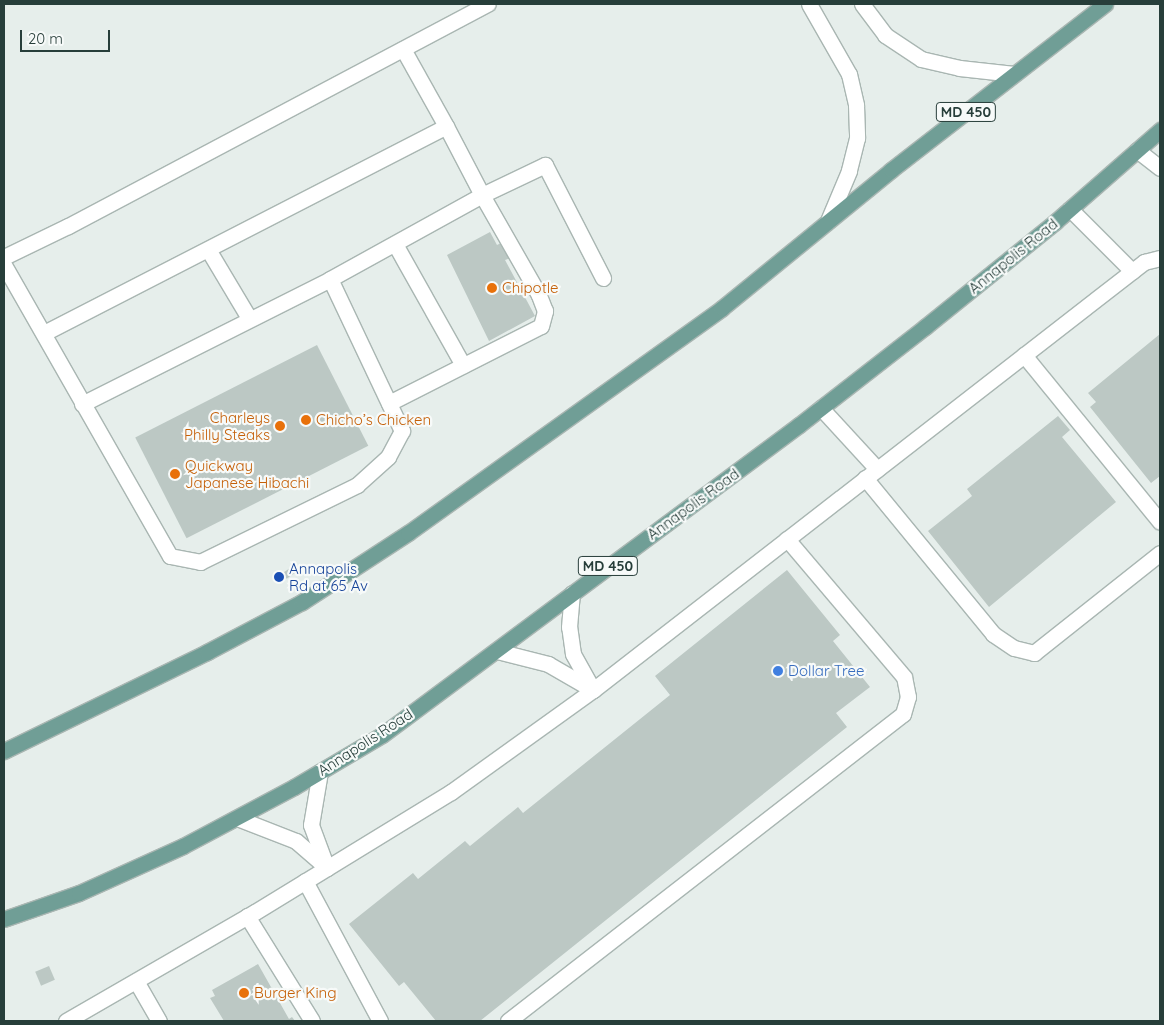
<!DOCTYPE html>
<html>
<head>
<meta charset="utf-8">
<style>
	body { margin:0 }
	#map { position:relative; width:1164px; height:1025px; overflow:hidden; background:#e6eeeb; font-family:Quicksand,sans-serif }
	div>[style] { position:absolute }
	.building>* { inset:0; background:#bcc8c4; transform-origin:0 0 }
	.roads { filter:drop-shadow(1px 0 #a9b6b2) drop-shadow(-1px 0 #a9b6b2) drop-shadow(0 1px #a9b6b2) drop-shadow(0 -1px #a9b6b2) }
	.minor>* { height:15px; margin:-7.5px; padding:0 7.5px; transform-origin:7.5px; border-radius:7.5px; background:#fff }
	.major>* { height:15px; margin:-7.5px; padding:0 7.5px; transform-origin:7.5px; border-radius:7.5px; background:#709e96 }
	.dots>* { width:14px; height:14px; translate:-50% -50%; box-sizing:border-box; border:2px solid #f7faf9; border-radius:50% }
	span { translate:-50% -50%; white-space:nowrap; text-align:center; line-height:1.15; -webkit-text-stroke:4.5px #f7faf9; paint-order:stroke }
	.shield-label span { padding:1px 4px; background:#f7faf9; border:1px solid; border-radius:4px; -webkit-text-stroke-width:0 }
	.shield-label { font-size:14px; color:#273e3a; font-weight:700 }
	.street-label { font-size:15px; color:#273e3a }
	.food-label { font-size:15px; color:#c56008 }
	.left { translate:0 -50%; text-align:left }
	.right { translate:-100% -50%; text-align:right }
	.transit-label { font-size:15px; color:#164399 }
	.shop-label { font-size:15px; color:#366cbe }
	.frame { position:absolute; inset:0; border:5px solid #273e3a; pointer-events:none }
	.scale { position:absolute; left:20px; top:30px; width:90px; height:22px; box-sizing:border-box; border:2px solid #273e3a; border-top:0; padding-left:6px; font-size:15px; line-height:18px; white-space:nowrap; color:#273e3a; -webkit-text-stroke:4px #f7faf9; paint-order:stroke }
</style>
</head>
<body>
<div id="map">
	<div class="building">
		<div style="clip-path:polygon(490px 232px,497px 245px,505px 241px,513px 257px,505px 260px,535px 316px,489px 341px,447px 255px)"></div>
		<div style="clip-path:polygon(1160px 334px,1160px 476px,1151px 483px,1090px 407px,1096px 402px,1088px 393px)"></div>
		<div style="left:317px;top:345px;width:113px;height:204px;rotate:63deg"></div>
		<div style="clip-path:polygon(1058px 416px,1070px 430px,1062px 437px,1116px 502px,989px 607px,928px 531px,972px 496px,967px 489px)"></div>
		<div style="left:296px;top:564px;width:7px;height:16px;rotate:56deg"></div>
		<div style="clip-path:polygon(787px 570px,840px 635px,833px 641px,870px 687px,836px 713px,847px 727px,480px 1021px,436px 1021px,404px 982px,399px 986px,349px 924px,413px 873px,418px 879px,465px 841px,470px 846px,518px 807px,523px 813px,670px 695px,655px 676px)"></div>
		<div style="clip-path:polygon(258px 964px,289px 1019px,292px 1017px,295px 1021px,224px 1021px,210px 998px,215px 996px,212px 990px)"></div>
		<div style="left:49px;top:966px;width:15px;height:15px;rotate:67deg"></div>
	</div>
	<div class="roads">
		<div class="minor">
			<div style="left:809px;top:4px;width:81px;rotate:60.3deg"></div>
			<div style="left:849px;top:74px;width:32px;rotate:77deg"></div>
			<div style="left:856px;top:105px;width:33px;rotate:88deg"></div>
			<div style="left:857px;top:138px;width:34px;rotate:104deg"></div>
			<div style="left:849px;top:171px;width:54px;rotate:112.8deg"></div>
			<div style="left:862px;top:4px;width:39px;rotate:53deg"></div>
			<div style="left:885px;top:35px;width:43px;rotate:33.7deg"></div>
			<div style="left:921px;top:59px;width:40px;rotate:13deg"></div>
			<div style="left:960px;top:68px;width:54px;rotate:6.3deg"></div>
			<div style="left:1137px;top:150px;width:29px;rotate:38deg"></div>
			<div style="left:1070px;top:209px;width:88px;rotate:45deg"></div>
			<div style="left:395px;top:244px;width:139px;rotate:60.7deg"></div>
			<div style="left:209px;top:251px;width:78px;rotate:59.2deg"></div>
			<div style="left:4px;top:257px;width:71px;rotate:-25.8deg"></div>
			<div style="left:68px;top:226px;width:475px;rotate:-27.9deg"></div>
			<div style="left:4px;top:265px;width:335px;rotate:60.3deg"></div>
			<div style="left:170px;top:556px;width:31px;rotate:11deg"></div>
			<div style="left:200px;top:562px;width:175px;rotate:-26.1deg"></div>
			<div style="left:357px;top:485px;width:42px;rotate:-42.1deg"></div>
			<div style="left:388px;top:457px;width:30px;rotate:-62deg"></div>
			<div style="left:402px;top:431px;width:168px;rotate:-115.3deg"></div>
			<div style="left:44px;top:333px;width:452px;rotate:-27.2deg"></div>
			<div style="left:446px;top:126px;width:88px;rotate:-119.2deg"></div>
			<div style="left:1024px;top:355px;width:215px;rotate:50.8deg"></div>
			<div style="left:389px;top:403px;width:170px;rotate:-26.9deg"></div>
			<div style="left:541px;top:326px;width:16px;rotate:-75deg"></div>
			<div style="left:545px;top:311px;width:17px;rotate:-111deg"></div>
			<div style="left:539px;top:295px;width:115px;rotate:-119.7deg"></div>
			<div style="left:482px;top:195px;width:70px;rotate:-25.5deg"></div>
			<div style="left:545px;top:165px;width:127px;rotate:62.8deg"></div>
			<div style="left:82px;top:404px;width:278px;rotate:-26.7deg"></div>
			<div style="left:330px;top:279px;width:174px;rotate:-28.9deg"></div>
			<div style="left:482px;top:195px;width:78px;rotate:-117.6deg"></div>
			<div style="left:821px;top:408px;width:83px;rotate:47.4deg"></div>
			<div style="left:865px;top:478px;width:202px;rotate:50.6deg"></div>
			<div style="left:993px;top:634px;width:25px;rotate:34deg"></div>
			<div style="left:1014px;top:648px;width:21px;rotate:14deg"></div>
			<div style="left:1034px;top:653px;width:161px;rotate:-38.4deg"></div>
			<div style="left:497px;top:651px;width:53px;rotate:14.3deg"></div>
			<div style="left:548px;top:664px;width:52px;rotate:30deg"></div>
			<div style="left:593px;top:690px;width:41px;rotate:-119.1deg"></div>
			<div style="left:573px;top:654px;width:27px;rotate:-98deg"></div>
			<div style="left:569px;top:627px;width:34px;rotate:-85deg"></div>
			<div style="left:237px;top:818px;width:63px;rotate:21.3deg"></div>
			<div style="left:296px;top:841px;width:41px;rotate:41.1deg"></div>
			<div style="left:327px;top:868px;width:46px;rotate:-110.4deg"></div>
			<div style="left:311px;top:825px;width:54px;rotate:-80.4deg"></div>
			<div style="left:305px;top:881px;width:159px;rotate:61.8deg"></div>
			<div style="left:247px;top:916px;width:123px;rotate:58.2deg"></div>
			<div style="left:136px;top:981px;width:46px;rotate:60.1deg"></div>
			<div style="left:66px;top:1021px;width:218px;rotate:-30deg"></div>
			<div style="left:255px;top:912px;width:230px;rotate:-31.5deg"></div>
			<div style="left:451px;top:792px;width:175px;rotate:-35.7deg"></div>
			<div style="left:593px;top:690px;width:698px;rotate:-37.84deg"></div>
			<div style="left:1144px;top:262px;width:16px;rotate:-14deg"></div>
			<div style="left:508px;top:1021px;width:500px;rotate:-37.85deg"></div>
			<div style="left:903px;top:714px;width:18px;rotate:-74deg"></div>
			<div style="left:908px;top:697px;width:20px;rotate:-101deg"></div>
			<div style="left:904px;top:677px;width:181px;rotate:-130.3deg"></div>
		</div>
		<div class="major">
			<div style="left:4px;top:751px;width:226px;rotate:-26deg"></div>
			<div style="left:207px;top:652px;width:107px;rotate:-27.8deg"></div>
			<div style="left:302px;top:602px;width:126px;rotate:-33.1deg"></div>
			<div style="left:408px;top:533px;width:386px;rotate:-35.6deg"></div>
			<div style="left:722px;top:308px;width:218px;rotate:-39.2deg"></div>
			<div style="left:891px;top:170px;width:271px;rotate:-37.8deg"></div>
			<div style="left:4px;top:919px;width:79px;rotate:-19.1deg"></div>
			<div style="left:79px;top:893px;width:114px;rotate:-24.3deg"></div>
			<div style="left:183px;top:846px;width:126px;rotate:-28deg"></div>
			<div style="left:294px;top:787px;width:102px;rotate:-30.6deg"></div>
			<div style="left:382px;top:735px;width:520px;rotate:-36.63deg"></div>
			<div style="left:799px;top:425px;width:160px;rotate:-37.9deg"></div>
			<div style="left:925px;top:327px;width:167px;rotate:-38.9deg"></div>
			<div style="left:1055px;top:222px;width:140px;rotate:-41.2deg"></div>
		</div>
	</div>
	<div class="dots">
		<div style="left:492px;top:288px;background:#e8710a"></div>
		<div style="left:306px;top:420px;background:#e8710a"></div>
		<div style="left:280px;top:426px;background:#e8710a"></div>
		<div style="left:175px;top:474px;background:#e8710a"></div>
		<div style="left:279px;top:577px;background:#1a4fb4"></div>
		<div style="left:778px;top:671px;background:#3f7fe0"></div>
		<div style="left:244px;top:993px;background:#e8710a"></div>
	</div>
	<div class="shield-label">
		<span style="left:966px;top:112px">MD 450</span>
		<span style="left:608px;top:566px">MD 450</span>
	</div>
	<div class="street-label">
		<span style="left:1013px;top:256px;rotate:-39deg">Annapolis Road</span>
		<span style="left:693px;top:504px;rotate:-36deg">Annapolis Road</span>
		<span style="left:365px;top:742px;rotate:-33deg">Annapolis Road</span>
	</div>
	<div class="food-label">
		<span class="left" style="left:502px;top:288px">Chipotle</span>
		<span class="right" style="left:270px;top:426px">Charleys<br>Philly Steaks</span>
		<span class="left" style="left:316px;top:420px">Chicho’s Chicken</span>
		<span class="left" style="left:185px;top:474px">Quickway<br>Japanese Hibachi</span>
		<span class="left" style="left:254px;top:993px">Burger King</span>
	</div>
	<div class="transit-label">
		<span class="left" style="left:289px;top:577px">Annapolis<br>Rd at 65 Av</span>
	</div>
	<div class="shop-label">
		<span class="left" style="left:788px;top:671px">Dollar Tree</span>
	</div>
	<div class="frame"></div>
	<div class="scale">20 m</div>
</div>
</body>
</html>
